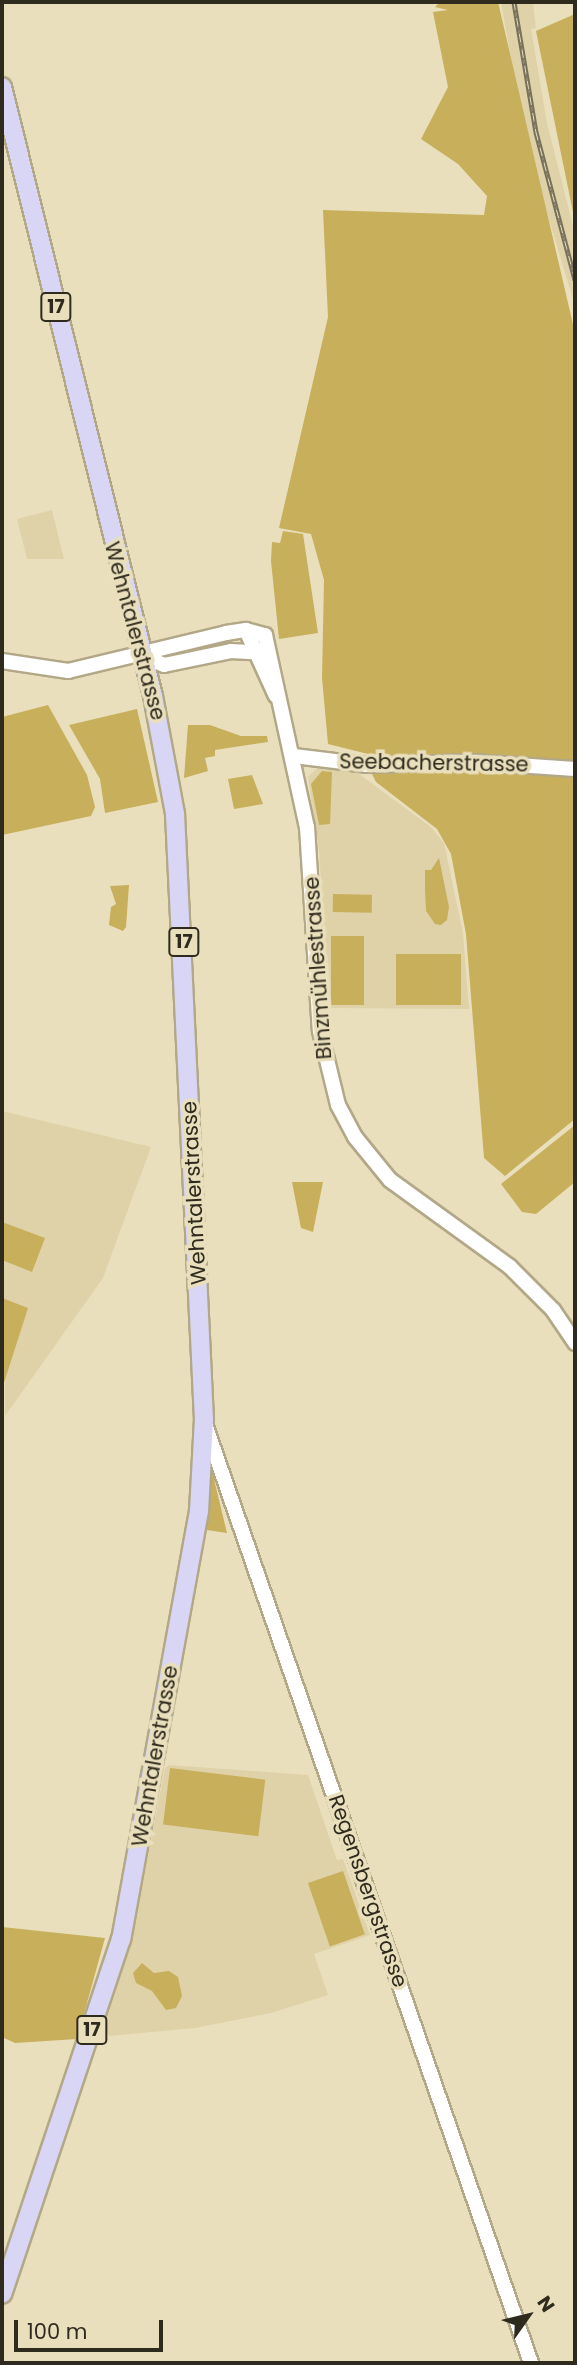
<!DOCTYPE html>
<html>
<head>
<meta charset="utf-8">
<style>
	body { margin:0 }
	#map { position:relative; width:577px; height:2365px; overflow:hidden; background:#eadfbc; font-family:Poppins,sans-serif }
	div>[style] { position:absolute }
	.built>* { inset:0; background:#dfd2a8 }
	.green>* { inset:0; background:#c8af5b; transform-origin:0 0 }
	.roads { filter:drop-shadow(2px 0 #b2a887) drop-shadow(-2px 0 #b2a887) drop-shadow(0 2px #b2a887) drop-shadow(0 -2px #b2a887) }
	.tertiary>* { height:14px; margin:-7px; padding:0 7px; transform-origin:7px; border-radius:7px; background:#fff }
	.primary>* { height:18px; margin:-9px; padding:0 9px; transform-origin:9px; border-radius:9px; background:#d8d6f4 }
	.rail>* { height:5px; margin-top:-2.5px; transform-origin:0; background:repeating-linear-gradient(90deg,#eadfbc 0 8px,#77705b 0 16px); box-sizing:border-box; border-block:2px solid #77705b }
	span { translate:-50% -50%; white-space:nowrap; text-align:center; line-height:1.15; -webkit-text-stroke:7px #eadfbc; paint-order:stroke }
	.shield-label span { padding:2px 5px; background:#eadfbc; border:2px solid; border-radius:5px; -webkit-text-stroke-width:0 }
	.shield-label { font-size:19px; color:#2e2a1d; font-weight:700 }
	.street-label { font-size:21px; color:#2e2a1d }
	.frame { position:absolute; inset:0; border:4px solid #2e2a1d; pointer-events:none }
	.north { position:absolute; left:493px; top:2281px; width:70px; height:70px; -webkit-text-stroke:5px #eadfbc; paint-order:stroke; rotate:56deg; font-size:19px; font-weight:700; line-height:28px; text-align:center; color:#2e2a1d }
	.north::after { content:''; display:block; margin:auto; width:24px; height:32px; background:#2e2a1d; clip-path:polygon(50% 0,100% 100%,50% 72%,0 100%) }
	.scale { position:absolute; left:14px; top:2320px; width:149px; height:32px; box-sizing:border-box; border:4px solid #2e2a1d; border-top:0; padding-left:9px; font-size:21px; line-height:24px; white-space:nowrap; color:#2e2a1d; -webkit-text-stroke:5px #eadfbc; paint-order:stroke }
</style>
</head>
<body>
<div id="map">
	<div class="built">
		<div style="clip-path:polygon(501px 2px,533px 2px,536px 28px,531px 29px,547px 123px,575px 234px,575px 306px,526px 143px)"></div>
		<div style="clip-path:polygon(52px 510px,64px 559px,27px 559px,17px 519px)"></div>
		<div style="clip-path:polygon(317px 768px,355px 771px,431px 827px,444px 843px,463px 933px,469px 1009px,329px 1008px,319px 850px,308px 777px)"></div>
		<div style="clip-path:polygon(2px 1111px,151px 1147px,103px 1278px,5px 1416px)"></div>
		<div style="clip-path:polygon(169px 1765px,308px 1775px,337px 1860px,343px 1859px,370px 1935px,314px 1954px,328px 1995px,271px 2013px,195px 2028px,109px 2036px,104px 2028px,132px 1939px,165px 1768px)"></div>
	</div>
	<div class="green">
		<div style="clip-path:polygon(440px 2px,498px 2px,575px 333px,575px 1119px,505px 1176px,484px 1158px,466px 934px,451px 854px,437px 829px,376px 782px,372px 774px,372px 755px,328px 744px,322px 678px,324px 580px,311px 534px,279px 528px,328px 317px,323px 210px,484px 215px,487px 196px,458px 164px,421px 139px,448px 87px,433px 12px,448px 10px,435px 7px)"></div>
		<div style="clip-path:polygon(575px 14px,575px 222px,536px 31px)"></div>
		<div style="clip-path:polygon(283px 531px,303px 534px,318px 633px,279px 639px,271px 561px,272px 542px,280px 543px)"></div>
		<div style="clip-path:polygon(48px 705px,87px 775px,95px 807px,91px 816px,2px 835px,2px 717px)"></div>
		<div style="clip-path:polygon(137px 709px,158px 802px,105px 813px,100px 779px,69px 725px)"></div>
		<div style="clip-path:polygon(188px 725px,210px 725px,241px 736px,267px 736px,268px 742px,215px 750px,215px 756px,205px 758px,208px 771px,184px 778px)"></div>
		<div style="clip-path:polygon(322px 771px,332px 772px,330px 824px,319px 825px,311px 784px)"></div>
		<div style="clip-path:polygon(252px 775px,263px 804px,234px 809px,228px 779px)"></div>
		<div style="clip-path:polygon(439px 858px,449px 907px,447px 920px,441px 925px,435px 924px,426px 911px,425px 890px,425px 870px,431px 870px)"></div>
		<div style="clip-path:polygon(129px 885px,126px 927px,123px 931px,109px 925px,111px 907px,116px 904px,110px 886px)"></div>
		<div style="left:333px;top:894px;width:39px;height:18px;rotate:1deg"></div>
		<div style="left:331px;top:936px;width:33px;height:69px"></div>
		<div style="left:396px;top:954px;width:65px;height:51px"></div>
		<div style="clip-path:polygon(575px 1125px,575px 1182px,536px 1214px,522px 1212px,501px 1184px)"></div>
		<div style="clip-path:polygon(292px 1182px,323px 1182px,313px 1232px,301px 1228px)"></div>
		<div style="clip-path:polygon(2px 1222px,45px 1238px,32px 1272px,2px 1260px)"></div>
		<div style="clip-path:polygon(2px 1298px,28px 1308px,2px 1389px)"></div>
		<div style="clip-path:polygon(212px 1471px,227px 1533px,207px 1530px)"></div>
		<div style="left:170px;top:1768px;width:96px;height:57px;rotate:7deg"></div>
		<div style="left:343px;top:1871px;width:67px;height:37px;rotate:71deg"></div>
		<div style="clip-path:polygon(2px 1927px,105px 1938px,77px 2039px,15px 2043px,2px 2037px)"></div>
		<div style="clip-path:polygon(142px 1963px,154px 1973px,169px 1971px,178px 1977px,182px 1996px,176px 2008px,166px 2010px,152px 1991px,136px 1983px,133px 1973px)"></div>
	</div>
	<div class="roads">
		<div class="tertiary">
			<div style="left:246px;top:630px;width:72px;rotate:65.6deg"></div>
			<div style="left:265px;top:635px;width:197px;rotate:77.7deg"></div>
			<div style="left:307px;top:827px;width:204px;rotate:86.4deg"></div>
			<div style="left:320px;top:1031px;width:76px;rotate:76.3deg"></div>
			<div style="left:338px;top:1105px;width:36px;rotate:62deg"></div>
			<div style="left:355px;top:1137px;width:55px;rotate:50.9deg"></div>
			<div style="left:390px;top:1180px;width:148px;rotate:35.9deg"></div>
			<div style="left:510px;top:1267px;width:61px;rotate:45deg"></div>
			<div style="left:553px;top:1310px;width:40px;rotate:56deg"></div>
			<div style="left:143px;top:656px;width:23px;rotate:23deg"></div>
			<div style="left:164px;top:665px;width:68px;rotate:-11.8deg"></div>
			<div style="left:231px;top:651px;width:22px;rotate:3deg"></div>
			<div style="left:2px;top:661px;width:67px;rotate:8.6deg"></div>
			<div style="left:68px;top:671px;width:163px;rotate:-13.5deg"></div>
			<div style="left:226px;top:633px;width:20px;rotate:-9deg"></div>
			<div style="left:246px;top:630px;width:20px;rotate:15deg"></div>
			<div style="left:294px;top:756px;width:74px;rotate:7deg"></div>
			<div style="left:367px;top:765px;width:106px;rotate:-1.6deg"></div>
			<div style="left:473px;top:762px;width:102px;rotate:3.9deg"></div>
			<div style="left:206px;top:1427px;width:991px;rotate:70.85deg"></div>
		</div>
		<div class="primary">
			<div style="left:2px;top:87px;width:627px;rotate:76.07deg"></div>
			<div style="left:153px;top:696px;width:120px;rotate:79.4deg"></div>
			<div style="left:175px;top:814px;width:606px;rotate:87.26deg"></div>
			<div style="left:204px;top:1419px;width:92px;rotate:93.1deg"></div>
			<div style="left:199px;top:1511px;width:435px;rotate:100.3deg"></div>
			<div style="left:121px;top:1939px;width:374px;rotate:108.5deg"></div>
		</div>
	</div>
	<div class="rail">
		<div style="left:514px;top:2px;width:132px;rotate:80.4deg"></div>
		<div style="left:536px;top:132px;width:153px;rotate:75.2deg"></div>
	</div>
	<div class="shield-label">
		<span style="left:56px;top:307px">17</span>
		<span style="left:184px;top:942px">17</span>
		<span style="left:92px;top:2030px">17</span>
	</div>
	<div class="street-label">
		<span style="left:135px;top:631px;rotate:75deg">Wehntalerstrasse</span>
		<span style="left:434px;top:763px;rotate:1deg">Seebacherstrasse</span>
		<span style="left:318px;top:968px;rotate:-94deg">Binzmühlestrasse</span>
		<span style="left:194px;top:1193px;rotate:-93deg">Wehntalerstrasse</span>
		<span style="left:155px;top:1756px;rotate:-80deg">Wehntalerstrasse</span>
		<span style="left:368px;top:1891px;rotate:71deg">Regensbergstrasse</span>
	</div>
	<div class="frame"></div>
	<div class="north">N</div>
	<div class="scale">100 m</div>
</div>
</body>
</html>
